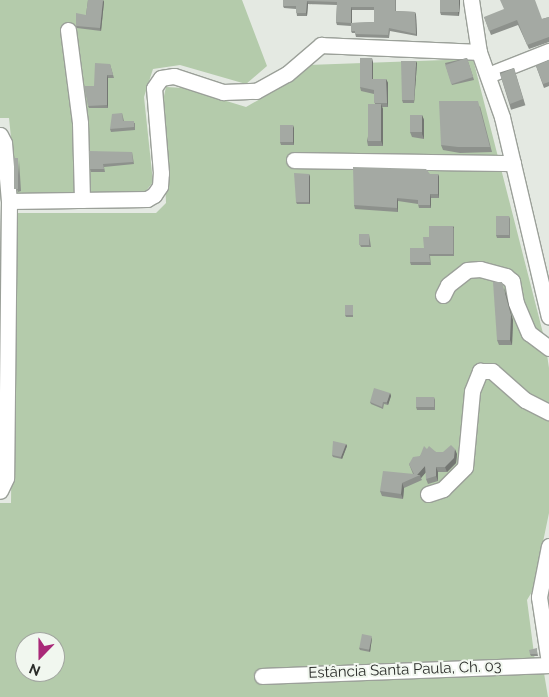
<!DOCTYPE html>
<html>
<head>
<meta charset="utf-8">
<style>
	body { margin:0 }
	#map { position:relative; width:549px; height:697px; overflow:hidden; background:#e4e9e2; font-family:Raleway,sans-serif }
	div>[style] { position:absolute }
	.green>* { inset:0; background:#b4cbab }
	.roads { filter:drop-shadow(1px 0 #9ba099) drop-shadow(-1px 0 #9ba099) drop-shadow(0 1px #9ba099) drop-shadow(0 -1px #9ba099) }
	.minor>* { height:15px; margin:-7.5px; padding:0 7.5px; transform-origin:7.5px; border-radius:7.5px; background:#fff }
	.wall>* { inset:0; background:#8d918c; transform-origin:0 0 }
	.shaded-wall>* { inset:0; background:#737672; transform-origin:0 0 }
	.building>* { inset:0; background:#a4a9a3; transform-origin:0 0 }
	span { translate:-50% -50%; white-space:nowrap; text-align:center; line-height:1.15; -webkit-text-stroke:4px #f1f7ef; paint-order:stroke }
	.street-label { font-size:15px; color:#2b2d2a }
	.north { position:absolute; left:15px; top:632px; width:50px; height:50px; box-sizing:border-box; background:#f1f7ef; border:1px solid #a2a6a0; border-radius:50%; rotate:202deg; font-size:14px; font-weight:700; line-height:20px; text-align:center; color:#2b2d2a }
	.north::after { content:''; display:block; margin:auto; width:18px; height:22px; background:#a92978; clip-path:polygon(50% 0,100% 100%,50% 72%,0 100%) }
</style>
</head>
<body>
<div id="map">
	<div class="green">
		<div style="clip-path:polygon(0 0,242px 0,267px 66px,246px 84px,180px 65px,153px 69px,144px 97px,153px 182px,142px 196px,17px 196px,9px 118px,0 118px)"></div>
		<div style="clip-path:polygon(evenodd,473px 59px,545px 341px,549px 368px,549px 513px,533px 590px,527px 600px,536px 669px,544px 673px,548px 697px,0 697px,0 503px,11px 503px,14px 213px,156px 213px,166px 203px,162px 105px,166px 87px,184px 88px,246px 107px,276px 90px,308px 65px,473px 59px,25px 642px,55px 642px,55px 672px,25px 672px,25px 642px)"></div>
	</div>
	<div class="roads">
		<div class="minor">
			<div style="left:471px;top:0;width:53px;rotate:81.3deg"></div>
			<div style="left:479px;top:52px;width:69px;rotate:70.5deg"></div>
			<div style="left:502px;top:117px;width:205px;rotate:76.8deg"></div>
			<div style="left:68px;top:30px;width:94px;rotate:82.6deg"></div>
			<div style="left:80px;top:123px;width:77px;rotate:88.5deg"></div>
			<div style="left:488px;top:75px;width:66px;rotate:-21.5deg"></div>
			<div style="left:0;top:135px;width:9px;rotate:63deg"></div>
			<div style="left:4px;top:143px;width:58px;rotate:85.1deg"></div>
			<div style="left:9px;top:201px;width:277px;rotate:90.6deg"></div>
			<div style="left:6px;top:478px;width:14px;rotate:115deg"></div>
			<div style="left:294px;top:160px;width:219px;rotate:0.8deg"></div>
			<div style="left:9px;top:201px;width:138px;rotate:-0.8deg"></div>
			<div style="left:147px;top:199px;width:8px;rotate:-30deg"></div>
			<div style="left:154px;top:195px;width:11px;rotate:-56deg"></div>
			<div style="left:160px;top:186px;width:13px;rotate:-86deg"></div>
			<div style="left:161px;top:173px;width:85px;rotate:-94.7deg"></div>
			<div style="left:154px;top:88px;width:12px;rotate:-55deg"></div>
			<div style="left:161px;top:78px;width:13px;rotate:-9deg"></div>
			<div style="left:174px;top:76px;width:52px;rotate:18.1deg"></div>
			<div style="left:223px;top:92px;width:33px;rotate:-2deg"></div>
			<div style="left:256px;top:91px;width:35px;rotate:-29deg"></div>
			<div style="left:287px;top:74px;width:45px;rotate:-40.5deg"></div>
			<div style="left:321px;top:45px;width:158px;rotate:2.5deg"></div>
			<div style="left:443px;top:295px;width:11px;rotate:-63deg"></div>
			<div style="left:448px;top:285px;width:24px;rotate:-38deg"></div>
			<div style="left:467px;top:270px;width:13px;rotate:-4deg"></div>
			<div style="left:480px;top:269px;width:27px;rotate:15deg"></div>
			<div style="left:506px;top:276px;width:8px;rotate:40deg"></div>
			<div style="left:512px;top:281px;width:22px;rotate:80deg"></div>
			<div style="left:516px;top:303px;width:33px;rotate:67deg"></div>
			<div style="left:529px;top:333px;width:25px;rotate:37deg"></div>
			<div style="left:428px;top:494px;width:16px;rotate:-18deg"></div>
			<div style="left:443px;top:489px;width:31px;rotate:-45deg"></div>
			<div style="left:465px;top:467px;width:76px;rotate:-84.7deg"></div>
			<div style="left:472px;top:391px;width:22px;rotate:-68deg"></div>
			<div style="left:480px;top:371px;width:12px"></div>
			<div style="left:492px;top:371px;width:44px;rotate:41.3deg"></div>
			<div style="left:525px;top:400px;width:27px;rotate:27deg"></div>
			<div style="left:549px;top:546px;width:52px;rotate:101.1deg"></div>
			<div style="left:539px;top:597px;width:66px;rotate:81.3deg"></div>
			<div style="left:262px;top:676px;width:287px;rotate:-2.2deg"></div>
		</div>
	</div>
	<div class="wall">
		<div style="clip-path:polygon(88px 0,103px 0,104px 2px,101px 31px,77px 28px,76px 26px,86px 15px)"></div>
		<div style="clip-path:polygon(evenodd,283px 0,396px 0,396px 11px,415px 12px,416px 15px,417px 36px,390px 31px,389px 38px,356px 37px,355px 33px,352px 33px,351px 31px,351px 26px,337px 25px,336px 22px,337px 5px,308px 4px,307px 16px,297px 16px,296px 9px,284px 8px,283px 6px,283px 0,352px 10px,374px 10px,374px 22px,352px 23px,352px 10px)"></div>
		<div style="clip-path:polygon(440px 0,460px 0,459px 16px,441px 15px,440px 12px)"></div>
		<div style="clip-path:polygon(484px 17px,542px 19px,549px 17px,549px 42px,529px 49px,518px 25px,491px 35px)"></div>
		<div style="clip-path:polygon(467px 58px,474px 80px,452px 85px,445px 63px)"></div>
		<div style="clip-path:polygon(549px 60px,549px 86px,544px 88px,536px 66px)"></div>
		<div style="clip-path:polygon(373px 62px,373px 79px,386px 79px,388px 83px,388px 107px,382px 107px,383px 109px,383px 146px,368px 146px,367px 141px,375px 104px,374px 94px,361px 91px,360px 87px)"></div>
		<div style="clip-path:polygon(417px 63px,414px 103px,403px 103px,402px 100px)"></div>
		<div style="clip-path:polygon(110px 64px,114px 78px,108px 78px,108px 108px,89px 108px,88px 106px,94px 86px)"></div>
		<div style="left:514px;top:68px;width:39px;height:15px;rotate:73deg"></div>
		<div style="clip-path:polygon(480px 106px,492px 152px,460px 153px,443px 150px,441px 145px)"></div>
		<div style="clip-path:polygon(122px 113px,124px 121px,135px 123px,135px 130px,111px 132px,110px 129px)"></div>
		<div style="clip-path:polygon(422px 115px,424px 120px,424px 139px,412px 137px,410px 132px)"></div>
		<div style="clip-path:polygon(294px 128px,294px 145px,281px 145px,280px 142px)"></div>
		<div style="clip-path:polygon(132px 152px,134px 164px,104px 167px,105px 172px,91px 172px,90px 169px)"></div>
		<div style="clip-path:polygon(19px 160px,21px 191px,18px 192px,17px 189px)"></div>
		<div style="clip-path:polygon(309px 174px,310px 177px,310px 204px,297px 204px,296px 202px)"></div>
		<div style="clip-path:polygon(430px 174px,438px 174px,439px 177px,439px 198px,431px 198px,431px 208px,419px 208px,418px 204px,398px 201px,398px 212px,355px 209px,354px 205px)"></div>
		<div style="clip-path:polygon(509px 216px,510px 219px,510px 238px,497px 238px,496px 235px)"></div>
		<div style="clip-path:polygon(453px 226px,454px 228px,454px 256px,430px 256px,431px 265px,411px 265px,410px 262px,424px 248px,429px 237px)"></div>
		<div style="clip-path:polygon(369px 234px,371px 247px,361px 247px,360px 245px)"></div>
		<div style="clip-path:polygon(353px 308px,353px 317px,346px 317px,345px 315px)"></div>
		<div style="clip-path:polygon(513px 320px,512px 345px,499px 345px,497px 340px)"></div>
		<div style="clip-path:polygon(390px 393px,391px 396px,388px 405px,384px 404px,383px 409px,371px 404px,370px 402px)"></div>
		<div style="clip-path:polygon(434px 397px,435px 400px,435px 410px,417px 410px,416px 407px)"></div>
		<div style="clip-path:polygon(346px 444px,347px 446px,342px 459px,333px 457px,332px 455px)"></div>
		<div style="clip-path:polygon(427px 449px,436px 452px,457px 454px,456px 463px,447px 472px,438px 472px,438px 481px,428px 484px,426px 479px,426px 472px,421px 478px,422px 480px,404px 488px,403px 499px,382px 496px,380px 491px,413px 474px,409px 464px,420px 456px)"></div>
		<div style="clip-path:polygon(372px 638px,370px 652px,360px 650px,359px 648px)"></div>
		<div style="clip-path:polygon(537px 651px,538px 656px,531px 656px,530px 654px)"></div>
	</div>
	<div class="shaded-wall">
		<div style="clip-path:polygon(103px 0,104px 2px,101px 31px,100px 28px)"></div>
		<div style="clip-path:polygon(459px 0,460px 0,460px 3px,459px 16px,458px 13px)"></div>
		<div style="clip-path:polygon(307px 1px,308px 4px,307px 16px,306px 13px)"></div>
		<div style="clip-path:polygon(351px 7px,352px 10px,352px 25px,351px 23px)"></div>
		<div style="clip-path:polygon(415px 12px,416px 15px,417px 36px,416px 34px)"></div>
		<div style="clip-path:polygon(372px 58px,373px 62px,373px 83px,372px 79px)"></div>
		<div style="clip-path:polygon(416px 61px,417px 63px,414px 103px,414px 100px)"></div>
		<div style="clip-path:polygon(107px 75px,108px 78px,108px 108px,107px 105px)"></div>
		<div style="clip-path:polygon(386px 79px,388px 83px,388px 107px,387px 103px)"></div>
		<div style="clip-path:polygon(381px 104px,383px 109px,383px 146px,381px 141px)"></div>
		<div style="clip-path:polygon(422px 115px,424px 120px,424px 139px,422px 134px)"></div>
		<div style="clip-path:polygon(293px 125px,294px 128px,294px 145px,293px 142px)"></div>
		<div style="clip-path:polygon(309px 174px,310px 177px,310px 204px,309px 202px)"></div>
		<div style="clip-path:polygon(438px 174px,439px 177px,439px 198px,438px 194px)"></div>
		<div style="clip-path:polygon(430px 194px,431px 198px,431px 208px,430px 205px)"></div>
		<div style="clip-path:polygon(397px 198px,398px 201px,398px 212px,397px 208px)"></div>
		<div style="left:453px;top:226px;width:2px;height:28px;rotate:63deg"></div>
		<div style="clip-path:polygon(504px 287px,513px 320px,512px 345px,510px 340px)"></div>
		<div style="clip-path:polygon(390px 393px,391px 396px,388px 405px,387px 402px)"></div>
		<div style="clip-path:polygon(346px 444px,347px 446px,342px 459px,341px 457px)"></div>
		<div style="clip-path:polygon(455px 449px,457px 454px,456px 463px,447px 472px,445px 467px)"></div>
		<div style="clip-path:polygon(425px 466px,427px 471px,421px 478px,420px 475px,417px 475px)"></div>
		<div style="clip-path:polygon(436px 467px,438px 472px,438px 481px,436px 476px)"></div>
		<div style="clip-path:polygon(402px 483px,404px 488px,403px 499px,401px 494px)"></div>
		<div style="clip-path:polygon(372px 636px,372px 638px,370px 652px,369px 650px)"></div>
	</div>
	<div class="building">
		<div style="clip-path:polygon(88px 0,103px 0,100px 28px,76px 26px,76px 13px,86px 15px)"></div>
		<div style="clip-path:polygon(evenodd,283px 0,395px 0,395px 11px,415px 12px,416px 34px,389px 28px,388px 35px,355px 34px,355px 31px,351px 31px,351px 23px,336px 22px,337px 2px,307px 1px,306px 13px,296px 13px,296px 6px,283px 6px,283px 0,351px 7px,374px 7px,374px 22px,351px 23px,351px 7px)"></div>
		<div style="left:440px;top:0;width:19px;height:12px"></div>
		<div style="clip-path:polygon(500px 0,535px 0,542px 19px,549px 17px,549px 37px,527px 45px,517px 20px,489px 31px,484px 17px,504px 9px)"></div>
		<div style="clip-path:polygon(360px 58px,372px 58px,372px 79px,386px 79px,387px 103px,374px 103px,374px 90px,360px 87px)"></div>
		<div style="left:467px;top:58px;width:20px;height:23px;rotate:72deg"></div>
		<div style="clip-path:polygon(549px 60px,549px 82px,543px 84px,536px 66px)"></div>
		<div style="clip-path:polygon(401px 61px,416px 61px,414px 100px,402px 100px)"></div>
		<div style="clip-path:polygon(95px 63px,110px 64px,113px 75px,107px 75px,107px 105px,88px 106px,84px 86px,94px 86px)"></div>
		<div style="clip-path:polygon(514px 68px,523px 99px,510px 104px,500px 74px)"></div>
		<div style="clip-path:polygon(439px 101px,478px 101px,490px 147px,458px 147px,441px 145px)"></div>
		<div style="left:368px;top:104px;width:13px;height:37px"></div>
		<div style="clip-path:polygon(122px 113px,123px 121px,134px 121px,134px 127px,110px 129px,112px 114px)"></div>
		<div style="left:410px;top:115px;width:12px;height:17px"></div>
		<div style="left:280px;top:125px;width:13px;height:17px"></div>
		<div style="clip-path:polygon(89px 151px,132px 152px,133px 162px,103px 164px,104px 169px,90px 169px)"></div>
		<div style="left:14px;top:158px;width:4px;height:31px"></div>
		<div style="clip-path:polygon(353px 167px,426px 169px,430px 174px,438px 174px,438px 194px,430px 194px,430px 205px,418px 205px,418px 200px,397px 198px,397px 208px,354px 205px)"></div>
		<div style="clip-path:polygon(294px 173px,309px 174px,309px 202px,296px 202px)"></div>
		<div style="left:496px;top:216px;width:13px;height:19px"></div>
		<div style="clip-path:polygon(429px 226px,453px 226px,453px 254px,429px 254px,430px 262px,410px 262px,410px 248px,424px 248px,423px 237px,429px 237px)"></div>
		<div style="left:359px;top:234px;width:10px;height:11px"></div>
		<div style="clip-path:polygon(493px 282px,502px 282px,511px 315px,510px 340px,497px 340px)"></div>
		<div style="left:345px;top:305px;width:8px;height:10px"></div>
		<div style="clip-path:polygon(374px 388px,390px 393px,387px 402px,383px 402px,382px 407px,370px 402px)"></div>
		<div style="left:416px;top:397px;width:18px;height:10px"></div>
		<div style="clip-path:polygon(333px 441px,346px 444px,341px 457px,332px 455px)"></div>
		<div style="clip-path:polygon(451px 445px,455px 449px,454px 458px,445px 467px,436px 467px,436px 476px,426px 479px,425px 466px,417px 475px,420px 475px,402px 483px,401px 494px,380px 491px,383px 471px,414px 474px,409px 464px,413px 457px,420px 456px,424px 446px,427px 449px,429px 446px,436px 452px,443px 452px)"></div>
		<div style="left:362px;top:634px;width:10px;height:14px;rotate:11deg"></div>
		<div style="clip-path:polygon(537px 648px,537px 654px,530px 654px,529px 650px)"></div>
	</div>
	<div class="street-label">
		<span style="left:405px;top:670px;rotate:-2deg">Estância Santa Paula, Ch. 03</span>
	</div>
	<div class="north">N</div>
</div>
</body>
</html>
